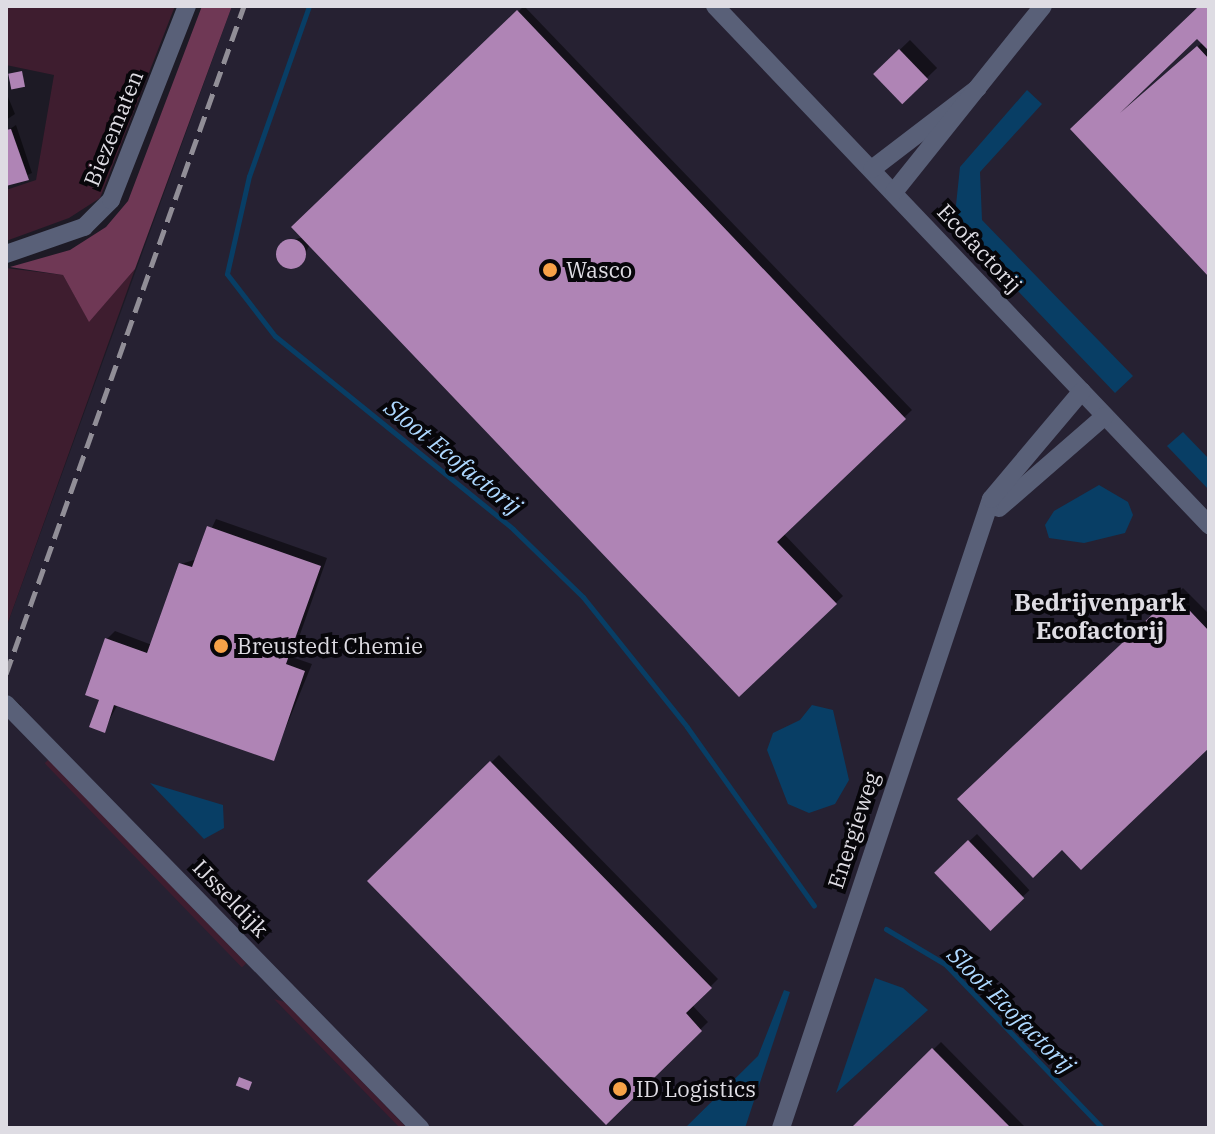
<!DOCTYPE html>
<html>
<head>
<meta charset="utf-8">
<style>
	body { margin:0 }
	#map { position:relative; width:1215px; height:1134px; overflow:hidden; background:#1d1a25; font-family:"IBM Plex Serif",serif }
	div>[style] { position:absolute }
	.built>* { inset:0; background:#262132 }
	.green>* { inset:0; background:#3e1d2f; transform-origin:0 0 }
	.forest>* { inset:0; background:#6f3855 }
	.water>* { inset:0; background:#083e65 }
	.shadow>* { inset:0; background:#0007; transform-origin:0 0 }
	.stream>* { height:5px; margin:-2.5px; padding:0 2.5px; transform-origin:2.5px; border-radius:2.5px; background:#083e65 }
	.building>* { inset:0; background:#af84b5; transform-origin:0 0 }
	.round { border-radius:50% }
	.street>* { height:18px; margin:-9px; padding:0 9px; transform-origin:9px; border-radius:9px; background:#596078 }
	.rail>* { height:5px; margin-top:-2.5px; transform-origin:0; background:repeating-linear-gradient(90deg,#918e97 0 16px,transparent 0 24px) }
	.dots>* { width:22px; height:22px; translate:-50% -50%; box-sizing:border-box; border:4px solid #07060a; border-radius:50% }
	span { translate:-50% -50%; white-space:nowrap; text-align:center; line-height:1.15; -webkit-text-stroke:8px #07060a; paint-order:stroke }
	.street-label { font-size:22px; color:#dedce3 }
	.poi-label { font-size:22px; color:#dedce3 }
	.left { translate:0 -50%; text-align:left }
	.water-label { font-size:24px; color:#aed8ff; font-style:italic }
	.neighbourhood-label { font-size:24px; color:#dedce3; font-weight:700 }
	.frame { position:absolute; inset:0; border:8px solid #dedce3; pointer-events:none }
</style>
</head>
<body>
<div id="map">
	<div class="built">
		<div style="clip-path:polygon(232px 6px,1209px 6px,1209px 1128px,6px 1128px,6px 713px,15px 721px,21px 705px,6px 693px,6px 628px)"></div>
	</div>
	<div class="green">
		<div style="clip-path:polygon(6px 6px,175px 6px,100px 198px,69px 218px,6px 241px,6px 190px,36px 180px,54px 75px,6px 65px)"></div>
		<div style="clip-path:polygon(6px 268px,63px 275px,89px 321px,135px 269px,6px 628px)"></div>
		<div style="left:49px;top:759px;width:284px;height:6px;rotate:46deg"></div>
		<div style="clip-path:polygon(274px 999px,285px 1002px,407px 1128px,400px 1128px)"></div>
	</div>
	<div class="forest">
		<div style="clip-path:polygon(202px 6px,232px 6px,135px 269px,89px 322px,63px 275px,10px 267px,70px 250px,106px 227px,128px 201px)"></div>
	</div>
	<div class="water">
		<div style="clip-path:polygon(1027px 90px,1042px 104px,980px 172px,982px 220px,1133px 376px,1115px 393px,954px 224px,960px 167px)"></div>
		<div style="clip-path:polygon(1183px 432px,1209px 459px,1209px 490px,1167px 446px)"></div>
		<div style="clip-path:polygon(1099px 485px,1128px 502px,1133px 515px,1125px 533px,1084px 543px,1049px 538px,1045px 525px,1054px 511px)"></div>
		<div style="clip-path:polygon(812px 705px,833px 710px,849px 780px,835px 804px,809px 813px,788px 804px,767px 750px,773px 733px,800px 720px)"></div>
		<div style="clip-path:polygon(150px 783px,223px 805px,224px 828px,204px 839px)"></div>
		<div style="clip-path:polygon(875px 978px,903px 988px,928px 1010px,836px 1093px)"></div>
		<div style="clip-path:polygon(784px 990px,790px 992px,745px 1128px,685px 1128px,758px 1056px)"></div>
	</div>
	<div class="shadow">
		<div style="clip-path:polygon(524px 6px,912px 410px,783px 533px,843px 596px,739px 695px,310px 244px,301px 263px,282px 262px,283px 243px,303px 237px,294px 227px)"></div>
		<div style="clip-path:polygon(evenodd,1202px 6px,1209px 6px,1209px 274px,1073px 129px,1202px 6px,1197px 36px,1203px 42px,1127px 108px,1125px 105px,1197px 36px)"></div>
		<div style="left:910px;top:40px;width:39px;height:49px;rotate:46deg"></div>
		<div style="clip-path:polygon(6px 92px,15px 114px,6px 120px)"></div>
		<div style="clip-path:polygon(16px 125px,32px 173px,6px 184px,7px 131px)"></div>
		<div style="clip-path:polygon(216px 519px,327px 558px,292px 657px,312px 664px,273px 759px,118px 704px,104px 730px,107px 639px,115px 631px,152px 645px,181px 564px,197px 559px)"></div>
		<div style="clip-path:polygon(1183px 588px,1209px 614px,1209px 745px,1062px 847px,960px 799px)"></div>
		<div style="clip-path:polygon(499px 755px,718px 979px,692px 1005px,708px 1022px,606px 1122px,370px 881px)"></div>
		<div style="left:977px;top:834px;width:77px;height:56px;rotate:47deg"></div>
		<div style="clip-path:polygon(941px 1042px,1026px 1128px,854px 1128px)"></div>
	</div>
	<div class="stream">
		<div style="left:309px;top:6px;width:180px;rotate:109.4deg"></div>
		<div style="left:249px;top:176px;width:100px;rotate:102.7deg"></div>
		<div style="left:227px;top:274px;width:78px;rotate:52.3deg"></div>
		<div style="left:275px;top:336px;width:306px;rotate:39deg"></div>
		<div style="left:513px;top:529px;width:98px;rotate:44.2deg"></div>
		<div style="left:583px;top:597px;width:166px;rotate:51.3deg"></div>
		<div style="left:687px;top:727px;width:219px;rotate:54.6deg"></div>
		<div style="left:886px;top:929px;width:69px;rotate:30.7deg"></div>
		<div style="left:945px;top:964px;width:227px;rotate:46.2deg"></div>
	</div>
	<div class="building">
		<div style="clip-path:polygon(1199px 6px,1209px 6px,1209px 51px,1197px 39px,1120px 113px,1197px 46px,1209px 59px,1209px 277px,1070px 129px)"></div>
		<div style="clip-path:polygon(517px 10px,906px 419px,777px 542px,837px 604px,739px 697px,291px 227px)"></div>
		<div style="left:899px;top:49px;width:42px;height:36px;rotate:46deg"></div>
		<div style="left:22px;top:71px;width:16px;height:14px;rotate:79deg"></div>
		<div style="clip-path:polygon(11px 129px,29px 180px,6px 186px,6px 130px)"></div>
		<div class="round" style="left:276px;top:239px;width:30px;height:30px"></div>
		<div style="clip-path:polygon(207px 526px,321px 566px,286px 664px,305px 671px,274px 761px,114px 705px,105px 733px,89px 727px,99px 700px,85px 695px,105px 638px,147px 653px,179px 563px,192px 567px)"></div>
		<div style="clip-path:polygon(1174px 594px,1209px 631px,1209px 748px,1081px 870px,1062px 850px,1033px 878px,957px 799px)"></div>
		<div style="clip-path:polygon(490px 761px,712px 988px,686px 1013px,702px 1031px,606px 1125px,367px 881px)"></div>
		<div style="left:968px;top:840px;width:81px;height:47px;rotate:46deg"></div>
		<div style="clip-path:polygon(932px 1048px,1011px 1128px,851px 1128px)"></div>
		<div style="left:239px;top:1077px;width:14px;height:9px;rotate:21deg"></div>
	</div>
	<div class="street">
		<div style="left:715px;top:6px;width:717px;rotate:46.41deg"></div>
		<div style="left:872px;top:169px;width:133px;rotate:-37.4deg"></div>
		<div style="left:894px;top:192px;width:238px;rotate:-51.3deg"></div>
		<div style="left:6px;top:254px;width:83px;rotate:-19.1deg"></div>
		<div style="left:84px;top:227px;width:38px;rotate:-45deg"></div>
		<div style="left:111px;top:200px;width:208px;rotate:-68.6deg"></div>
		<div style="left:999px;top:508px;width:140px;rotate:-41deg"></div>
		<div style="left:6px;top:704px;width:593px;rotate:45.68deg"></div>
		<div style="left:781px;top:1128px;width:663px;rotate:-71.54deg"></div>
		<div style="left:991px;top:499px;width:141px;rotate:-49.9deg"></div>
	</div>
	<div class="rail">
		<div style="left:6px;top:674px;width:709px;rotate:-70.39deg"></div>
	</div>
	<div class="dots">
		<div style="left:550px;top:270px;background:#f7a248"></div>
		<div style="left:221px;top:646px;background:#f7a248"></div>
		<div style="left:620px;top:1089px;background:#f7a248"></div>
	</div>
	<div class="street-label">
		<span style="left:113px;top:128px;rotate:-68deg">Biezematen</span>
		<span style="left:980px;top:248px;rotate:47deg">Ecofactorij</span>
		<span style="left:853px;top:830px;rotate:-72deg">Energieweg</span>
		<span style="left:231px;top:898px;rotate:46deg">IJsseldijk</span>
	</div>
	<div class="poi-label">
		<span class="left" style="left:566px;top:270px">Wasco</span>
		<span class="left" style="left:237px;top:646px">Breustedt Chemie</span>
		<span class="left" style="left:636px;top:1089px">ID Logistics</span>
	</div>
	<div class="water-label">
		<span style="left:453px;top:457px;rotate:39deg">Sloot Ecofactorij</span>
		<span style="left:1011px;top:1010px;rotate:45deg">Sloot Ecofactorij</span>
	</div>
	<div class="neighbourhood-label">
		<span style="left:1100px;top:617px">Bedrijvenpark<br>Ecofactorij</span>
	</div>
	<div class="frame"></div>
</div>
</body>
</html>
